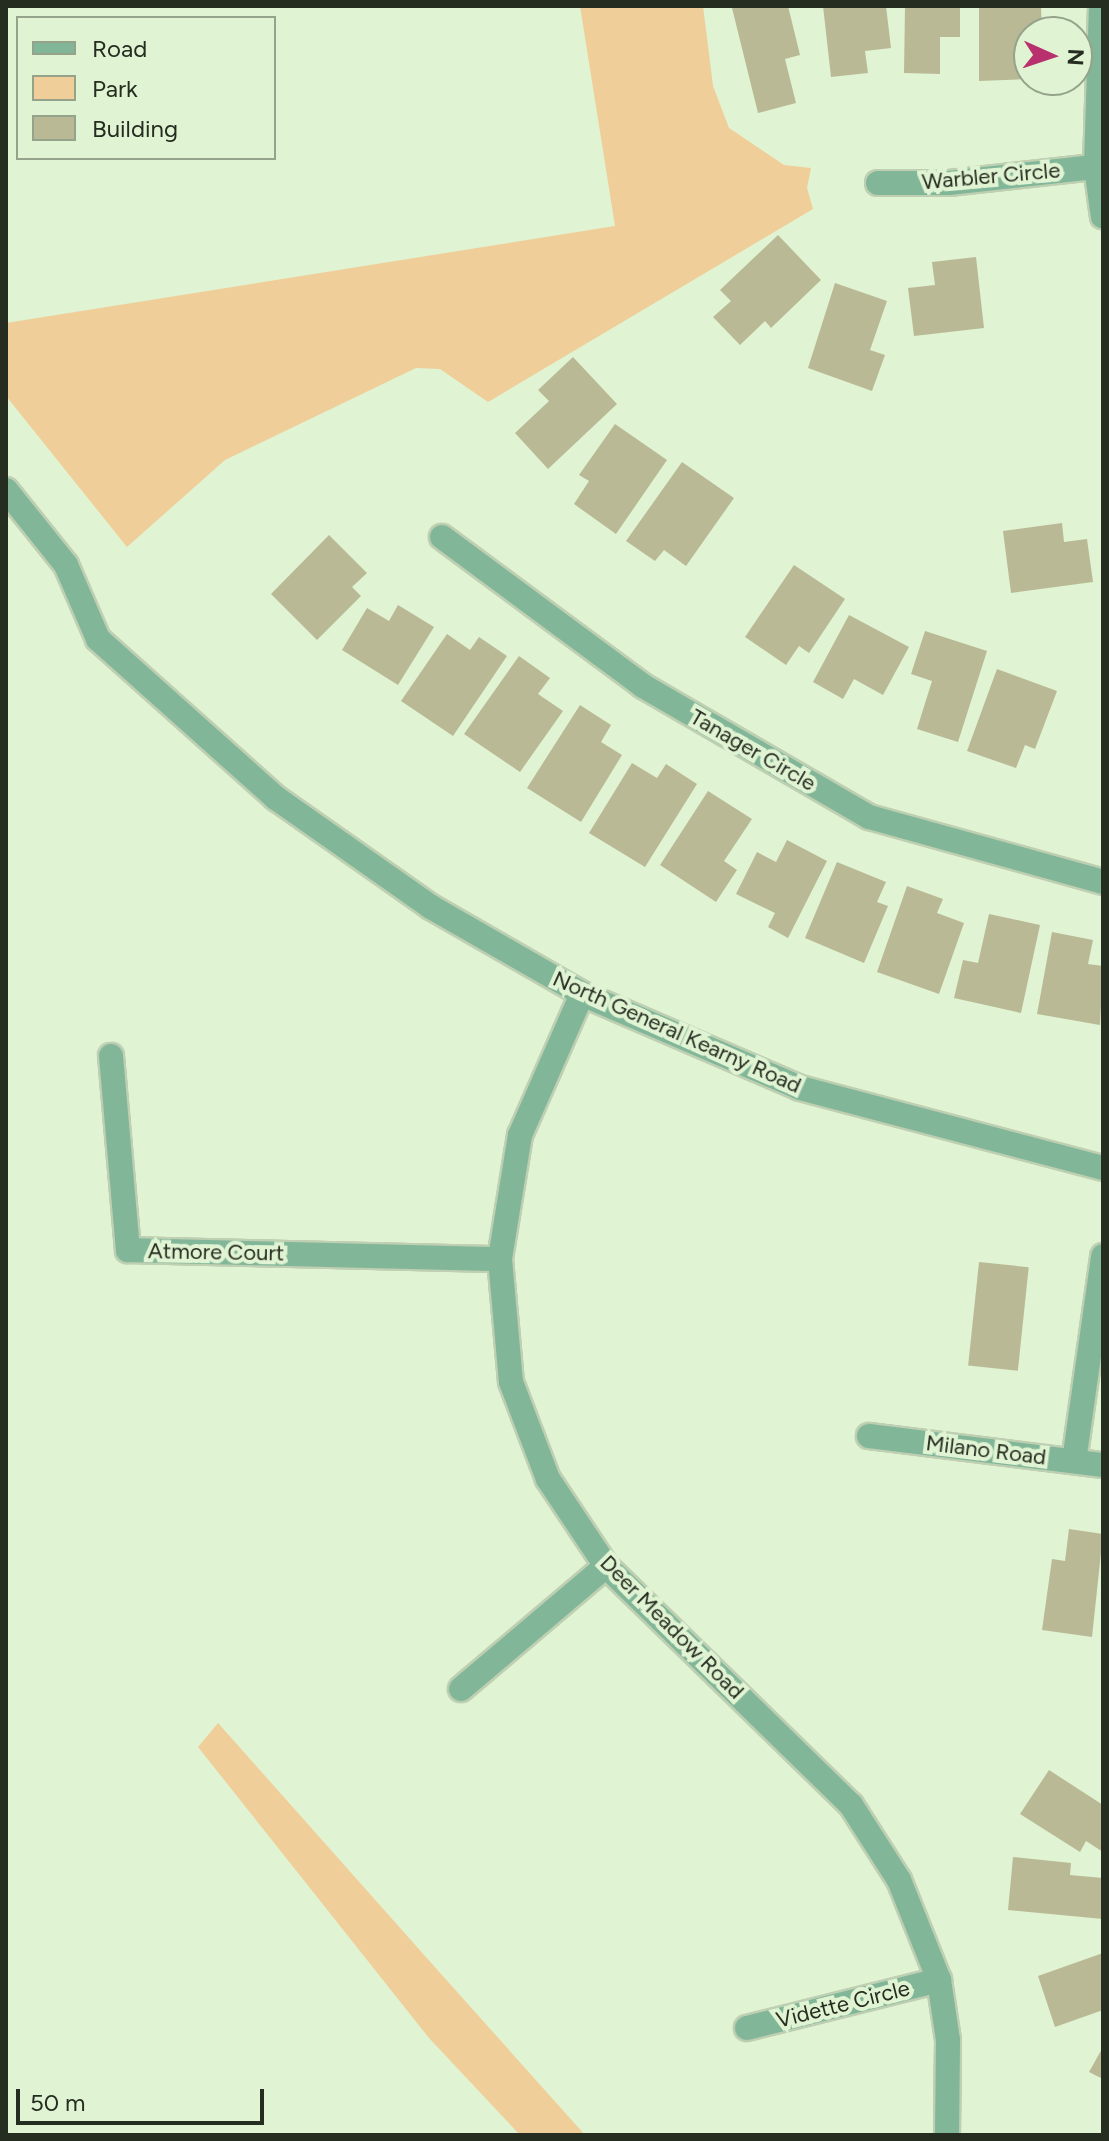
<!DOCTYPE html>
<html>
<head>
<meta charset="utf-8">
<style>
	body { margin:0 }
	#map { position:relative; width:1109px; height:2141px; overflow:hidden; background:#e0f3d2; font-family:Figtree,sans-serif }
	div>[style] { position:absolute }
	.green>* { inset:0; background:#efce9a }
	.building>* { inset:0; background:#bab996; transform-origin:0 0 }
	.roads { filter:drop-shadow(2px 0 #becfb2) drop-shadow(-2px 0 #becfb2) drop-shadow(0 2px #becfb2) drop-shadow(0 -2px #becfb2) }
	.minor>* { height:24px; margin:-12px; padding:0 12px; transform-origin:12px; border-radius:12px; background:#81b698 }
	span { translate:-50% -50%; white-space:nowrap; text-align:center; line-height:1.15; -webkit-text-stroke:8px #e0f3d2; paint-order:stroke }
	.street-label { font-size:22px; color:#252c20 }
	.frame { position:absolute; inset:0; border:8px solid #252c20; pointer-events:none }
	.legend { position:absolute; left:16px; top:16px; width:260px; height:144px; box-sizing:border-box; background:#e0f3d2; border:2px solid #95a38b; margin:0; padding:10px 14px; list-style:none; font-size:24px; color:#252c20 }
	.legend li { display:flex; align-items:center; gap:16px; height:40px }
	.legend b { width:40px; border:2px solid #95a38b }
	.north { position:absolute; left:1013px; top:16px; width:80px; height:80px; box-sizing:border-box; background:#e0f3d2; border:2px solid #95a38b; border-radius:50%; rotate:93deg; font-size:22px; font-weight:700; line-height:32px; text-align:center; color:#252c20 }
	.north::after { content:''; display:block; margin:auto; width:28px; height:36px; background:#b9306e; clip-path:polygon(50% 0,100% 100%,50% 72%,0 100%) }
	.scale { position:absolute; left:16px; top:2089px; width:248px; height:36px; box-sizing:border-box; border:4px solid #252c20; border-top:0; padding-left:10px; font-size:24px; line-height:28px; white-space:nowrap; color:#252c20; -webkit-text-stroke:6px #e0f3d2; paint-order:stroke }
</style>
</head>
<body>
<div id="map">
	<div class="green">
		<div style="clip-path:polygon(580px 6px,703px 6px,713px 86px,729px 128px,784px 165px,811px 168px,807px 188px,813px 209px,488px 402px,440px 369px,416px 368px,225px 460px,127px 547px,6px 396px,6px 323px,615px 226px)"></div>
		<div style="clip-path:polygon(218px 1723px,433px 1965px,585px 2135px,520px 2135px,429px 2038px,198px 1747px)"></div>
	</div>
	<div class="building">
		<div style="clip-path:polygon(742px 6px,788px 6px,800px 55px,785px 59px,796px 103px,758px 113px,732px 8px)"></div>
		<div style="clip-path:polygon(823px 6px,886px 6px,891px 48px,865px 51px,868px 73px,831px 77px)"></div>
		<div style="clip-path:polygon(905px 6px,960px 6px,960px 37px,940px 37px,940px 74px,904px 73px)"></div>
		<div style="clip-path:polygon(979px 6px,1041px 6px,1042px 32px,1029px 32px,1029px 79px,979px 81px)"></div>
		<div style="clip-path:polygon(778px 235px,821px 280px,771px 328px,765px 321px,740px 345px,713px 317px,731px 301px,720px 290px)"></div>
		<div style="clip-path:polygon(976px 257px,984px 328px,914px 336px,908px 288px,935px 285px,932px 262px)"></div>
		<div style="clip-path:polygon(835px 283px,887px 301px,870px 350px,885px 355px,872px 391px,808px 368px)"></div>
		<div style="clip-path:polygon(573px 357px,617px 404px,548px 469px,515px 433px,549px 401px,538px 390px)"></div>
		<div style="clip-path:polygon(615px 424px,667px 460px,616px 534px,574px 504px,589px 481px,579px 475px)"></div>
		<div style="clip-path:polygon(682px 462px,734px 498px,686px 566px,664px 550px,655px 561px,626px 541px)"></div>
		<div style="clip-path:polygon(1062px 523px,1064px 542px,1087px 539px,1093px 582px,1011px 593px,1003px 531px)"></div>
		<div style="clip-path:polygon(329px 535px,367px 573px,352px 587px,361px 596px,317px 640px,271px 594px)"></div>
		<div style="clip-path:polygon(794px 565px,845px 599px,809px 653px,799px 646px,786px 665px,745px 637px)"></div>
		<div style="clip-path:polygon(398px 605px,434px 627px,398px 685px,342px 650px,367px 608px,389px 621px)"></div>
		<div style="clip-path:polygon(849px 615px,909px 647px,883px 695px,854px 679px,843px 699px,813px 682px)"></div>
		<div style="clip-path:polygon(925px 631px,987px 651px,958px 742px,917px 729px,932px 681px,911px 674px)"></div>
		<div style="clip-path:polygon(447px 634px,470px 650px,479px 637px,507px 656px,453px 736px,401px 701px)"></div>
		<div style="clip-path:polygon(519px 656px,550px 678px,538px 694px,563px 711px,520px 772px,464px 734px)"></div>
		<div style="clip-path:polygon(997px 669px,1057px 691px,1035px 749px,1025px 745px,1016px 768px,967px 751px)"></div>
		<div style="clip-path:polygon(580px 705px,611px 725px,601px 742px,622px 755px,581px 822px,527px 788px)"></div>
		<div style="clip-path:polygon(632px 763px,657px 778px,666px 764px,697px 784px,645px 867px,589px 833px)"></div>
		<div style="clip-path:polygon(708px 791px,752px 819px,724px 861px,737px 870px,716px 902px,660px 865px)"></div>
		<div style="clip-path:polygon(787px 840px,827px 861px,788px 938px,768px 927px,775px 913px,736px 894px,757px 852px,776px 862px)"></div>
		<div style="clip-path:polygon(837px 862px,886px 882px,877px 902px,888px 906px,864px 963px,805px 938px)"></div>
		<div style="clip-path:polygon(907px 886px,943px 899px,937px 913px,964px 923px,939px 994px,877px 972px)"></div>
		<div style="clip-path:polygon(989px 914px,1040px 925px,1021px 1013px,954px 998px,963px 960px,978px 963px)"></div>
		<div style="clip-path:polygon(1052px 932px,1093px 940px,1088px 964px,1103px 966px,1100px 1025px,1037px 1014px)"></div>
		<div style="left:979px;top:1262px;width:50px;height:104px;rotate:6deg"></div>
		<div style="clip-path:polygon(1069px 1529px,1103px 1534px,1092px 1637px,1042px 1630px,1052px 1559px,1065px 1561px)"></div>
		<div style="clip-path:polygon(1049px 1770px,1103px 1805px,1103px 1852px,1086px 1841px,1080px 1852px,1020px 1814px)"></div>
		<div style="clip-path:polygon(1013px 1857px,1071px 1863px,1070px 1875px,1103px 1878px,1103px 1919px,1008px 1910px)"></div>
		<div style="clip-path:polygon(1103px 1953px,1103px 2010px,1055px 2027px,1038px 1976px)"></div>
		<div style="clip-path:polygon(1103px 2047px,1103px 2079px,1089px 2072px)"></div>
	</div>
	<div class="roads">
		<div class="minor">
			<div style="left:1101px;top:6px;width:161px;rotate:91.8deg"></div>
			<div style="left:1096px;top:167px;width:50px;rotate:82deg"></div>
			<div style="left:878px;top:183px;width:71px"></div>
			<div style="left:949px;top:183px;width:155px;rotate:-6.3deg"></div>
			<div style="left:6px;top:490px;width:96px;rotate:51.3deg"></div>
			<div style="left:66px;top:565px;width:81px;rotate:66.6deg"></div>
			<div style="left:98px;top:639px;width:239px;rotate:41.8deg"></div>
			<div style="left:276px;top:798px;width:189px;rotate:35.1deg"></div>
			<div style="left:431px;top:907px;width:174px;rotate:29.9deg"></div>
			<div style="left:582px;top:994px;width:237px;rotate:23.3deg"></div>
			<div style="left:800px;top:1088px;width:313px;rotate:14.8deg"></div>
			<div style="left:442px;top:537px;width:250px;rotate:36.5deg"></div>
			<div style="left:643px;top:686px;width:261px;rotate:30.1deg"></div>
			<div style="left:869px;top:817px;width:243px;rotate:15.5deg"></div>
			<div style="left:582px;top:994px;width:154px;rotate:113.7deg"></div>
			<div style="left:520px;top:1135px;width:126px;rotate:99.2deg"></div>
			<div style="left:500px;top:1259px;width:123px;rotate:84.9deg"></div>
			<div style="left:511px;top:1382px;width:104px;rotate:69.1deg"></div>
			<div style="left:548px;top:1479px;width:105px;rotate:56.3deg"></div>
			<div style="left:606px;top:1566px;width:342px;rotate:44.3deg"></div>
			<div style="left:851px;top:1805px;width:89px;rotate:57.4deg"></div>
			<div style="left:899px;top:1880px;width:108px;rotate:68.2deg"></div>
			<div style="left:939px;top:1980px;width:61px;rotate:81.5deg"></div>
			<div style="left:948px;top:2040px;width:95px;rotate:90.6deg"></div>
			<div style="left:111px;top:1056px;width:195px;rotate:85deg"></div>
			<div style="left:128px;top:1250px;width:372px;rotate:1.4deg"></div>
			<div style="left:869px;top:1436px;width:236px;rotate:7.1deg"></div>
			<div style="left:1074px;top:1461px;width:207px;rotate:-81.9deg"></div>
			<div style="left:461px;top:1689px;width:190px;rotate:-40.3deg"></div>
			<div style="left:747px;top:2028px;width:198px;rotate:-14deg"></div>
		</div>
	</div>
	<div class="street-label">
		<span style="left:991px;top:176px;rotate:-5deg">Warbler Circle</span>
		<span style="left:753px;top:750px;rotate:30deg">Tanager Circle</span>
		<span style="left:677px;top:1032px;rotate:24deg">North General Kearny Road</span>
		<span style="left:216px;top:1252px;rotate:1deg">Atmore Court</span>
		<span style="left:986px;top:1450px;rotate:7deg">Milano Road</span>
		<span style="left:672px;top:1627px;rotate:45deg">Deer Meadow Road</span>
		<span style="left:843px;top:2004px;rotate:-14deg">Vidette Circle</span>
	</div>
	<div class="frame"></div>
	<ul class="legend">
	<li><b style="height:10px;background:#81b698"></b>Road</li>
	<li><b style="height:22px;background:#efce9a"></b>Park</li>
	<li><b style="height:22px;background:#bab996"></b>Building</li>
	</ul>
	<div class="north">N</div>
	<div class="scale">50 m</div>
</div>
</body>
</html>
